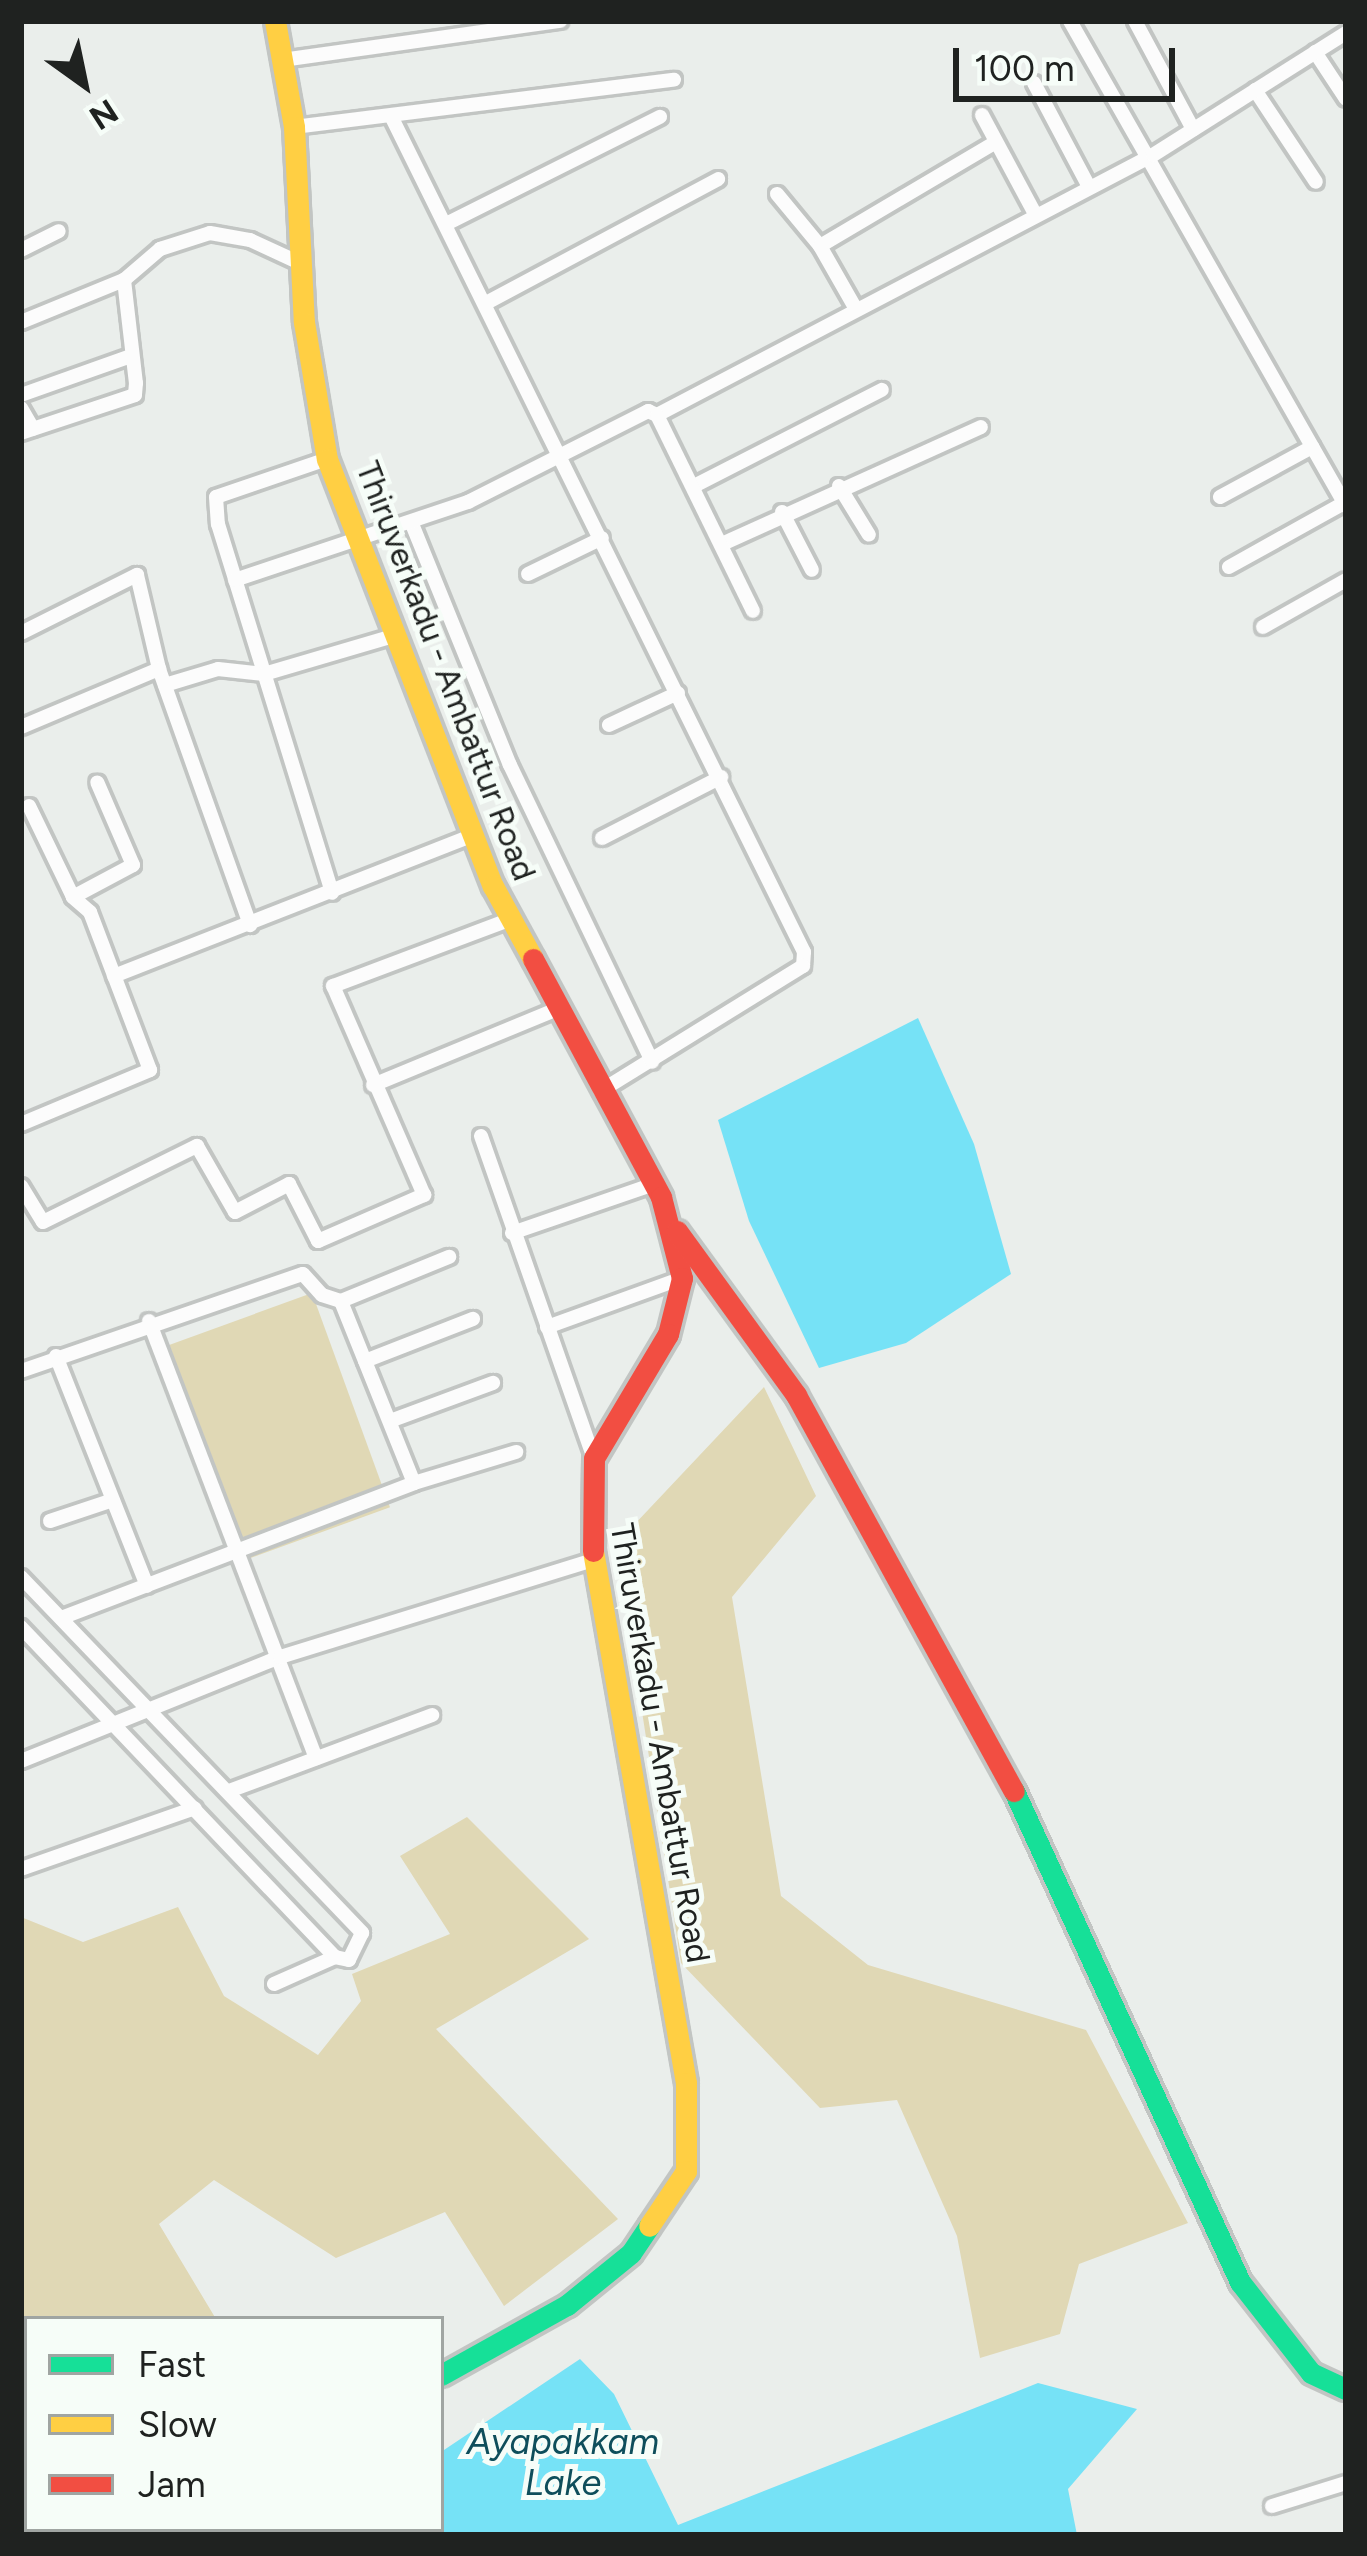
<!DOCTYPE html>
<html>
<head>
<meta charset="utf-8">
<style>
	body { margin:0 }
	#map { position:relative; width:1367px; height:2556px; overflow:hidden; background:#eaeeeb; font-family:Figtree,sans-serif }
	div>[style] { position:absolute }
	.green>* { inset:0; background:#e0d8b5; transform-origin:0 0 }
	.water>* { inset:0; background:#76e2f6 }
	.roads { filter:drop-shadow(3px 0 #c2c5c3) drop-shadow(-3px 0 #c2c5c3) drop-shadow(0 3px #c2c5c3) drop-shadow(0 -3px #c2c5c3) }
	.street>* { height:14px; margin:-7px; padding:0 7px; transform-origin:7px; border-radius:7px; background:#fcfcfc }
	.fast>* { height:21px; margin:-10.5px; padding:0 10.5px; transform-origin:10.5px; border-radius:10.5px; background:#16e098 }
	.slow>* { height:21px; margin:-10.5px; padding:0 10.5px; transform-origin:10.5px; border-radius:10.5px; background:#ffcf43 }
	.jam>* { height:21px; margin:-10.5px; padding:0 10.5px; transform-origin:10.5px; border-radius:10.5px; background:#f24e42 }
	span { translate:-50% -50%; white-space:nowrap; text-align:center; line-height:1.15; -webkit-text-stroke:10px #f6fdf8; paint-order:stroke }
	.street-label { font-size:33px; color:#1f2220 }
	.water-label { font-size:36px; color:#0e4e5b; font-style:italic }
	.frame { position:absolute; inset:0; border:24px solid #1f2220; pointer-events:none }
	.legend { position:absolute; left:24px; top:2316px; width:420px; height:216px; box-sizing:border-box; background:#f6fdf8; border:3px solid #a0a5a2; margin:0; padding:15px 21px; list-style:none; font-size:36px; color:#1f2220 }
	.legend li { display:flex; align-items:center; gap:24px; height:60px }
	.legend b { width:60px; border:3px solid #a0a5a2 }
	.north { position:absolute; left:24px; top:24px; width:120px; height:120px; -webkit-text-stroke:9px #f6fdf8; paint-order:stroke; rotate:147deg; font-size:33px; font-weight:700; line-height:48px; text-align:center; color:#1f2220 }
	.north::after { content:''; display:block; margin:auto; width:42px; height:54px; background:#1f2220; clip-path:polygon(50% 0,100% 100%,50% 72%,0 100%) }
	.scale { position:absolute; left:953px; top:48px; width:222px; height:54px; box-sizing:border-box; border:6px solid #1f2220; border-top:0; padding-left:15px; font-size:36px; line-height:42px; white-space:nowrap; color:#1f2220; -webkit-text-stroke:9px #f6fdf8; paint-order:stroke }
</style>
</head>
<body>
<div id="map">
	<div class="green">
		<div style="left:312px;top:1293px;width:228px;height:152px;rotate:70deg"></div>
		<div style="clip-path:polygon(764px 1387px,816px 1496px,732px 1597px,781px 1896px,868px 1965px,1086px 2030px,1188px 2223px,1079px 2264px,1060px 2334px,980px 2358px,957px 2236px,897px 2100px,820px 2108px,681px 1963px,616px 1544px)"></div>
		<div style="clip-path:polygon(467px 1817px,589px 1939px,436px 2029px,618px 2219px,504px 2306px,445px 2212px,336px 2258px,214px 2180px,159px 2224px,216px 2319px,27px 2319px,27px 2529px,55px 2529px,21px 2535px,21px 1917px,83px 1942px,178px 1907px,224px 1996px,318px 2055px,361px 2001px,352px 1974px,450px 1934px,400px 1856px)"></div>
	</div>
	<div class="water">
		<div style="clip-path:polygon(918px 1018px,974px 1144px,1011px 1274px,906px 1343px,819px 1368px,749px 1221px,718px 1120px)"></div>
		<div style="clip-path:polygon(580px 2359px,614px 2394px,678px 2525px,1038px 2383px,1137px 2409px,1068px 2489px,1077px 2535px,318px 2535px,441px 2529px,441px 2452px)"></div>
	</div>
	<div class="roads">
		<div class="street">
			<div style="left:1070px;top:21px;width:558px;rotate:60.36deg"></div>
			<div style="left:1135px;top:21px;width:123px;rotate:61.8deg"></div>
			<div style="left:1315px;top:52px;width:56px;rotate:56.6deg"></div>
			<div style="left:282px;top:60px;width:281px;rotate:-8deg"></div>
			<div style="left:1034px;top:83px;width:118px;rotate:62.1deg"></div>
			<div style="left:1255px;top:90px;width:110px;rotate:56.5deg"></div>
			<div style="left:982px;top:115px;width:112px;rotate:61.8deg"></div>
			<div style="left:393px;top:120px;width:928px;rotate:63.71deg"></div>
			<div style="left:804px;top:952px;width:14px;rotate:94deg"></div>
			<div style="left:803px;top:966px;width:238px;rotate:148.3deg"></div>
			<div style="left:294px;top:127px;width:383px;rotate:-7.1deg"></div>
			<div style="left:777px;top:194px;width:67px;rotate:50.4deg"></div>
			<div style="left:820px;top:246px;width:73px;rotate:60.3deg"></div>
			<div style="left:450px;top:222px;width:235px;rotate:-26.6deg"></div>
			<div style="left:820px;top:246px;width:204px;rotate:-30.6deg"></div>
			<div style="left:21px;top:250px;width:42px;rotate:-26.6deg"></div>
			<div style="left:124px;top:280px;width:48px;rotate:-40.7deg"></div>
			<div style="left:160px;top:249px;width:52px;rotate:-17.7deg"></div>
			<div style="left:210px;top:233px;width:41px;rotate:9.9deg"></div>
			<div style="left:250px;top:240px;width:57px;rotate:24.8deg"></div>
			<div style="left:488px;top:302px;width:261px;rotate:-28.1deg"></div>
			<div style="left:21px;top:322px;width:111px;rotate:-22.2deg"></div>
			<div style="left:124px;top:280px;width:104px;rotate:83.4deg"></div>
			<div style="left:136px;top:383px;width:12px;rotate:95deg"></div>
			<div style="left:135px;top:395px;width:120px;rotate:161.6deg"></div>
			<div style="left:21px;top:395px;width:117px;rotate:-19.5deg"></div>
			<div style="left:21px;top:408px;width:24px;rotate:60deg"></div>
			<div style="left:657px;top:415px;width:560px;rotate:-27.66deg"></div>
			<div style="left:1153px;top:155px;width:228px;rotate:-32.3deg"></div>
			<div style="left:327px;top:459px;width:117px;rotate:161.1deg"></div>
			<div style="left:216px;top:497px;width:27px;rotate:86deg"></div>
			<div style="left:218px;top:524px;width:386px;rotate:72.8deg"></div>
			<div style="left:694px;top:486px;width:211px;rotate:-27.1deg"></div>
			<div style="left:839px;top:486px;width:57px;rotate:58.5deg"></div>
			<div style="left:1220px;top:497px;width:105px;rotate:-28.5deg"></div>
			<div style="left:782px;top:512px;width:65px;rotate:62.7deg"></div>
			<div style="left:412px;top:524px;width:260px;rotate:67.9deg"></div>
			<div style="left:510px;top:765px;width:329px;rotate:64.4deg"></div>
			<div style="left:722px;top:544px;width:284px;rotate:-24.3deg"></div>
			<div style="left:1229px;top:567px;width:132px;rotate:-29.1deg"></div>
			<div style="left:528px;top:574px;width:82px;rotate:-25.9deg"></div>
			<div style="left:235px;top:580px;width:246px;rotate:-18.5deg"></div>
			<div style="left:468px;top:502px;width:202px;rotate:-26.8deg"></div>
			<div style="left:648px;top:411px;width:10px;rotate:24deg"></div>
			<div style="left:657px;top:415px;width:218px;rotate:63.9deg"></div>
			<div style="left:1263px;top:627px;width:95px;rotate:-29.5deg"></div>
			<div style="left:21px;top:633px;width:130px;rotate:-26.6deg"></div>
			<div style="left:137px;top:575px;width:97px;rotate:76.8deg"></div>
			<div style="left:159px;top:669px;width:272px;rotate:70.4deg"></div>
			<div style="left:165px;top:685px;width:55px;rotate:-16.8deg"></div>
			<div style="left:218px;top:669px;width:46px;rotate:6.2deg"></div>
			<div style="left:264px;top:674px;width:134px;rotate:-16.4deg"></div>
			<div style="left:609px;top:725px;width:76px;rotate:-24.9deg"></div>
			<div style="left:21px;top:727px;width:150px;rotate:-22.8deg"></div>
			<div style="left:602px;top:838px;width:134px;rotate:-27.1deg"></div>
			<div style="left:73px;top:897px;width:68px;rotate:-28.1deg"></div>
			<div style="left:133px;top:865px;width:90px;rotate:-113.4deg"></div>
			<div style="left:114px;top:976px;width:384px;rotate:-21.4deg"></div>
			<div style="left:373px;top:1085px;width:199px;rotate:-22.4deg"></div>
			<div style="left:21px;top:1124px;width:140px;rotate:-22.7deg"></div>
			<div style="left:150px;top:1070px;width:169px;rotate:-110.8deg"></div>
			<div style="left:90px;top:912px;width:23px;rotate:-139deg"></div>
			<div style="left:73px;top:897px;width:101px;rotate:-115.8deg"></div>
			<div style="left:481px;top:1136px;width:341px;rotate:70.7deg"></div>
			<div style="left:21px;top:1186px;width:42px;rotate:58.6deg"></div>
			<div style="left:43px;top:1222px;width:172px;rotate:-26.3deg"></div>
			<div style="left:197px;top:1146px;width:76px;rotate:60.1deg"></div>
			<div style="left:235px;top:1212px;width:61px;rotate:-27.4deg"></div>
			<div style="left:289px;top:1184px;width:64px;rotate:63deg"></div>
			<div style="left:318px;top:1241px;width:116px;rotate:-23.5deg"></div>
			<div style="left:424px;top:1195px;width:228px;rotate:-113.5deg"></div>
			<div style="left:333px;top:986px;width:188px;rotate:-20.6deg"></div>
			<div style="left:512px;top:1233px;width:150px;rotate:-19deg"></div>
			<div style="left:149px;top:1321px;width:468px;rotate:69.1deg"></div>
			<div style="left:547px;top:1327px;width:144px;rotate:-19.9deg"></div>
			<div style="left:56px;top:1356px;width:247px;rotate:68.4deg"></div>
			<div style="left:365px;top:1361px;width:116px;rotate:-21.3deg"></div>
			<div style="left:21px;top:1371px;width:298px;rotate:-19deg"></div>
			<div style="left:303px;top:1274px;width:28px;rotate:48deg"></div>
			<div style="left:322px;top:1295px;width:20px;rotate:18deg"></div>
			<div style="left:390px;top:1421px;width:110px;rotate:-20.3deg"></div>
			<div style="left:414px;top:1483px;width:107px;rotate:-16.9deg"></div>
			<div style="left:50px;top:1521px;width:66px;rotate:-18.4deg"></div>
			<div style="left:21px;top:1577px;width:493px;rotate:46.2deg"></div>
			<div style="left:362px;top:1933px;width:30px;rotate:116deg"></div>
			<div style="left:349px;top:1960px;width:14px;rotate:-168deg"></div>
			<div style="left:335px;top:1957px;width:456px;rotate:-133.6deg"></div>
			<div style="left:61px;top:1618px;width:378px;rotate:-20.9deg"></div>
			<div style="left:414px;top:1483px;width:196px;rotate:-111.9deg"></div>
			<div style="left:341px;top:1301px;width:117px;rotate:-22.2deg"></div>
			<div style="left:21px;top:1761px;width:279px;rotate:-21.9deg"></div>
			<div style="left:280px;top:1657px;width:328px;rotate:-17.2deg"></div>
			<div style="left:229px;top:1791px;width:217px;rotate:-20.5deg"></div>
			<div style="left:21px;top:1869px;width:184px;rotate:-19.3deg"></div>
			<div style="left:274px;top:1984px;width:67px;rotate:-23.9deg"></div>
			<div style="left:1272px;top:2506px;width:77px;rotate:-17.3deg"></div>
		</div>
		<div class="fast">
			<div style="left:1014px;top:1791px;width:541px;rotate:65.28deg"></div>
			<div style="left:1240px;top:2282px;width:115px;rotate:52deg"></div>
			<div style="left:1311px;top:2373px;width:38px;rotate:25deg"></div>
			<div style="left:441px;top:2375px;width:144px;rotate:-29.1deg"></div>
			<div style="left:567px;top:2305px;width:82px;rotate:-39.1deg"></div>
			<div style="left:631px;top:2253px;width:32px;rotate:-56deg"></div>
		</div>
		<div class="slow">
			<div style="left:275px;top:21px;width:108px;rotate:79.8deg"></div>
			<div style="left:294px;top:127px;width:195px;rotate:87.1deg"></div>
			<div style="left:304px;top:322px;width:139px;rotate:80.5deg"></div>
			<div style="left:327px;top:459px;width:458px;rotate:68.8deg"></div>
			<div style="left:493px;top:886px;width:83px;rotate:61.3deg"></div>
			<div style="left:593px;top:1551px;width:540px;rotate:80.08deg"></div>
			<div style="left:686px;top:2083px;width:88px;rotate:90deg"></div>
			<div style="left:686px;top:2171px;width:66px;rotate:123.9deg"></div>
			<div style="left:97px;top:2535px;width:13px;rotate:-27deg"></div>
		</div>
		<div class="jam">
			<div style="left:533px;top:959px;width:270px;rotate:61.7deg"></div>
			<div style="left:661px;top:1197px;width:84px;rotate:75.5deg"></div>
			<div style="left:682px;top:1278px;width:58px;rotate:104deg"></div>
			<div style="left:668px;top:1334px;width:144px;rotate:120.8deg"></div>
			<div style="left:594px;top:1458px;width:93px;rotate:90.6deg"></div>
			<div style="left:677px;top:1231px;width:203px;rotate:54deg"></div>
			<div style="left:796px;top:1395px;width:452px;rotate:61.2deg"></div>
		</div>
	</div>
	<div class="street-label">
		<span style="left:446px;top:671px;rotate:69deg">Thiruverkadu - Ambattur Road</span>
		<span style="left:660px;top:1743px;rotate:80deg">Thiruverkadu - Ambattur Road</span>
	</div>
	<div class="water-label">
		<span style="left:563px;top:2462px">Ayapakkam<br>Lake</span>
	</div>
	<div class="frame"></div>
	<ul class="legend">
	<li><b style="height:15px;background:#16e098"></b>Fast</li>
	<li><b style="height:15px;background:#ffcf43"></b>Slow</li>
	<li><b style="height:15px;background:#f24e42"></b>Jam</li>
	</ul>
	<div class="north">N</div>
	<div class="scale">100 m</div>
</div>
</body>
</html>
